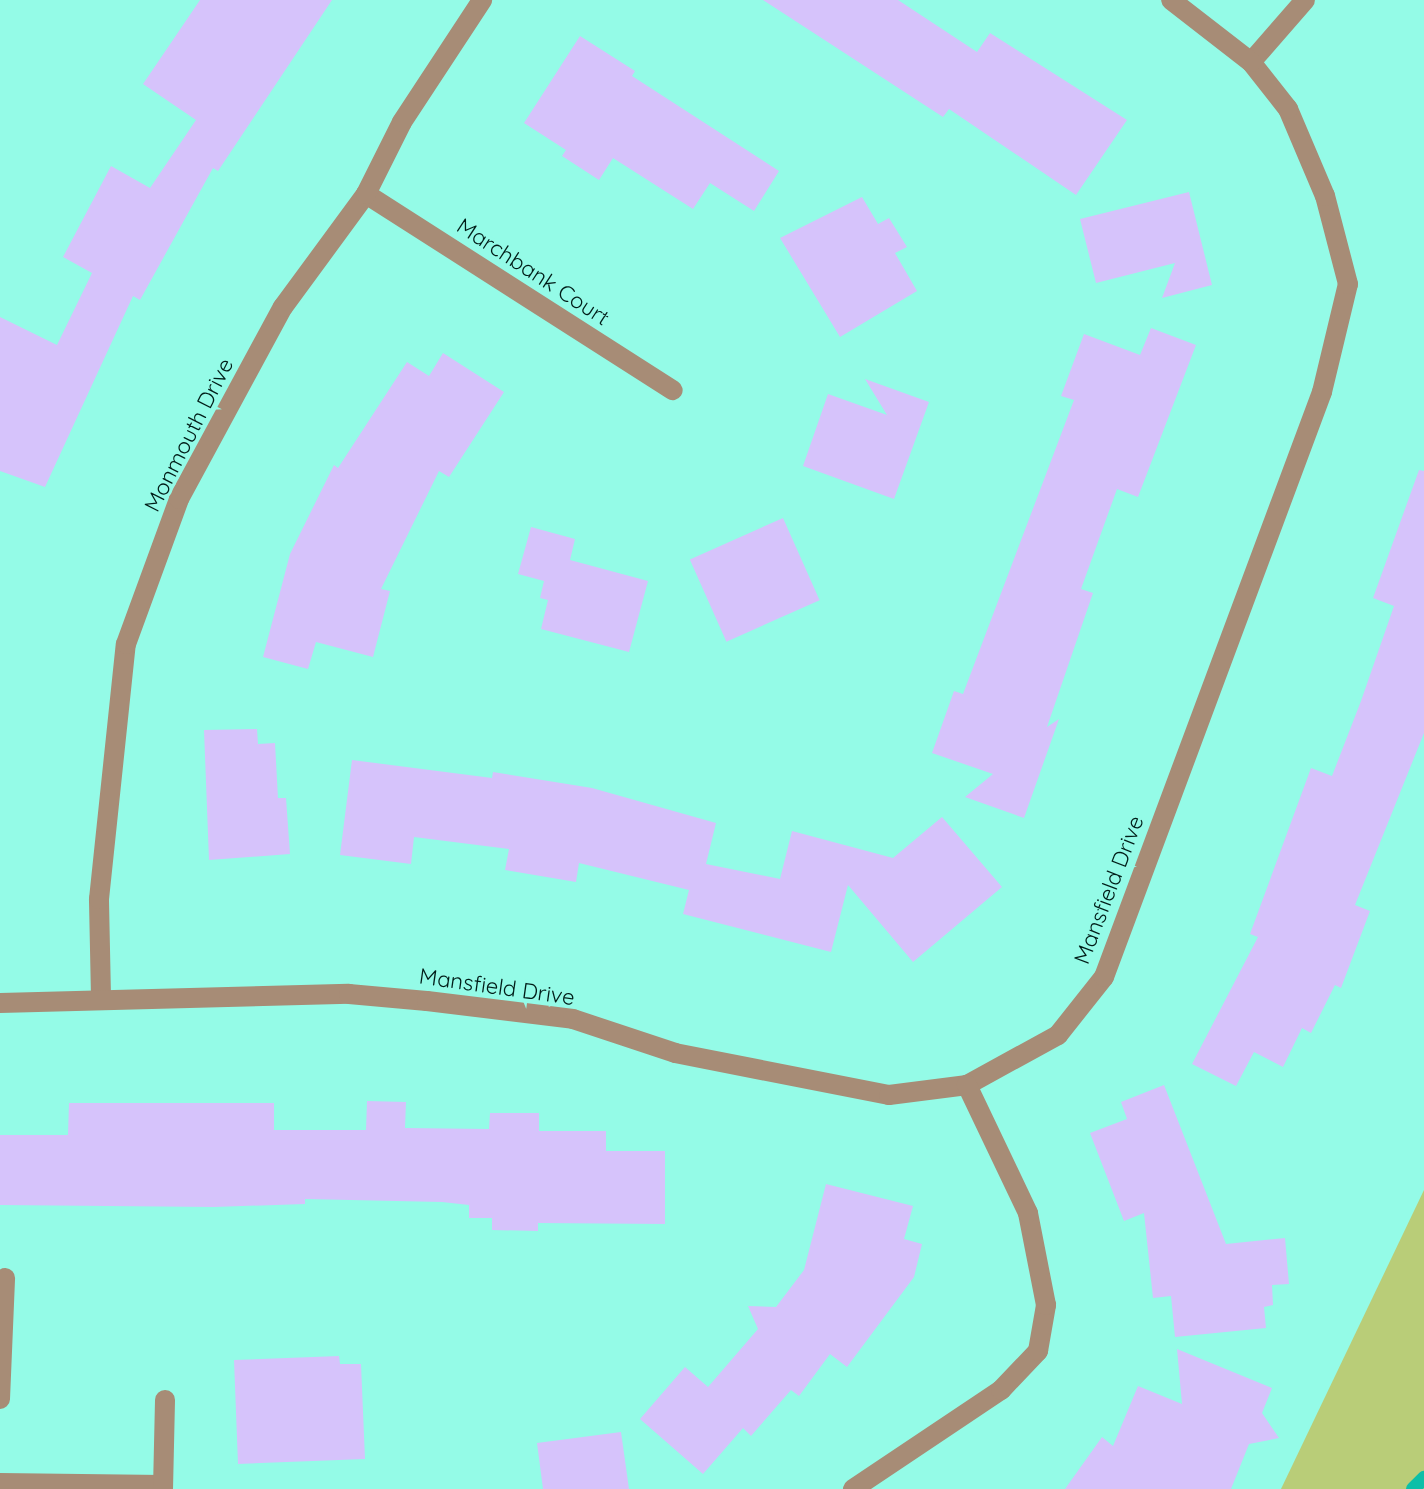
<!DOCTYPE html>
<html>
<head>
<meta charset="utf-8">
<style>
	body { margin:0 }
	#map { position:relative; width:1424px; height:1489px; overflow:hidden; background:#94fbe7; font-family:Quicksand,sans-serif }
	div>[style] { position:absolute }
	.green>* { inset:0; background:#b9cd78 }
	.stream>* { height:14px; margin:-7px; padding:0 7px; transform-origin:7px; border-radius:7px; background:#0cbfa8 }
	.building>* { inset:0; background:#d6c3fb; transform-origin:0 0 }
	.minor>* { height:20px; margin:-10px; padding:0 10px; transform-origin:10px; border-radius:10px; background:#a78c76 }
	span { translate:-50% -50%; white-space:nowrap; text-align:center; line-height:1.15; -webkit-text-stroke:6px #94fbe7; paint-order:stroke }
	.street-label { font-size:22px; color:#001d18 }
</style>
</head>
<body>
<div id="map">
	<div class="green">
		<div style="clip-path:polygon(1424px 1190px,1424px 1489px,1281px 1489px)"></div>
	</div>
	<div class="stream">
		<div style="left:1413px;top:1489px;width:16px;rotate:-45deg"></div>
	</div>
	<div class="building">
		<div style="clip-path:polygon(200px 0,332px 0,218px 171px,213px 168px,140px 300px,133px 296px,45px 487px,0 471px,0 317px,57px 345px,92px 273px,63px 257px,111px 166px,150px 188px,196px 120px,143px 84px)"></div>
		<div style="clip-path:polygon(763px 0,898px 0,977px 52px,990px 33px,1127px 120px,1076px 195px,949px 109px,943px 117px)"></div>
		<div style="clip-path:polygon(580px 36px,635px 71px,632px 76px,779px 171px,754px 211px,710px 183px,693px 209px,613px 158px,599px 180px,562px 156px,566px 150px,524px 123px)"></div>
		<div style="clip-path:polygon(1189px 192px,1212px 285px,1162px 298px,1175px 263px,1096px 283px,1080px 219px)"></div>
		<div style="clip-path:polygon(862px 197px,878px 224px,889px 218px,907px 247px,895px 253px,917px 291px,840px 337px,780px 238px)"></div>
		<div style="clip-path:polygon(1151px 328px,1196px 345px,1138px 497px,1117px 489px,1081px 589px,1093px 593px,1047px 727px,1059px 719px,1024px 818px,965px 797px,993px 774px,932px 753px,954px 691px,963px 694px,1074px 400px,1061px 396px,1084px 334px,1140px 355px)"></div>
		<div style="clip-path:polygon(443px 353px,504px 392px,449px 477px,439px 471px,381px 589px,390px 591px,373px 657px,316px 642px,308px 669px,263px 657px,290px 554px,334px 465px,338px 468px,407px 362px,429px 376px)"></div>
		<div style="clip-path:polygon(865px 379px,929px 402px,894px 499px,803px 466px,828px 394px,887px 415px)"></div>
		<div style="clip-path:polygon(1419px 470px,1424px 471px,1424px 733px,1355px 905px,1370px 911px,1341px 988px,1335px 985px,1311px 1033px,1302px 1028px,1283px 1067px,1254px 1052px,1236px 1086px,1192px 1064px,1258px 937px,1250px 934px,1311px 768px,1332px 776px,1361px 701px,1394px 606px,1373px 598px)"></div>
		<div style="left:783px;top:518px;width:90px;height:102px;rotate:66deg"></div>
		<div style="clip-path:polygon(531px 527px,575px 539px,570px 560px,648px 581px,629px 652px,541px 629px,548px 600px,540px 598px,544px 581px,518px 574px)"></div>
		<div style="clip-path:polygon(257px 729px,258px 744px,275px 743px,278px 798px,286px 798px,290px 854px,209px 860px,204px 730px)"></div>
		<div style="clip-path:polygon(352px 760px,492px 778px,493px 772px,592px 788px,716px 823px,706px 864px,780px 879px,792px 831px,893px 858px,942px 817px,1002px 887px,913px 962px,848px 885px,831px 952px,683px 914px,689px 890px,579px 863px,576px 882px,505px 870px,509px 849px,414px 837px,411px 864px,340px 855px)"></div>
		<div style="clip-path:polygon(1164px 1085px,1226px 1244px,1285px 1238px,1289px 1284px,1272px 1285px,1273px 1305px,1264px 1307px,1266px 1328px,1175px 1337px,1171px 1296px,1153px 1298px,1144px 1213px,1124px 1221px,1090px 1133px,1127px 1119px,1121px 1102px)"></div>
		<div style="clip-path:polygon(367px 1101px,406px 1102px,405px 1128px,489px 1129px,490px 1113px,539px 1113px,539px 1131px,606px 1131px,606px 1151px,665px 1151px,665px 1224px,538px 1223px,538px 1231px,492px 1230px,492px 1218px,469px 1218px,469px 1205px,442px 1202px,305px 1199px,305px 1204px,214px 1207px,0 1205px,0 1135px,68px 1135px,69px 1103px,274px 1103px,274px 1130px,366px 1130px)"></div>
		<div style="clip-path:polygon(826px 1184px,913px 1206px,904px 1239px,922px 1244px,914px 1277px,847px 1367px,830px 1354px,799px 1396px,791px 1390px,751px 1436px,743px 1428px,703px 1474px,640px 1419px,685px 1367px,708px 1387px,758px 1329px,748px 1306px,776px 1307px,804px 1270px)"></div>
		<div style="clip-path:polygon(1177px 1349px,1272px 1388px,1262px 1413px,1279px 1438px,1249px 1444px,1231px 1489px,1065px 1489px,1102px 1437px,1113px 1446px,1138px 1386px,1182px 1404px)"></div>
		<div style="clip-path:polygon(339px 1356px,340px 1364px,361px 1364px,365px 1459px,238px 1464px,234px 1360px)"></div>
		<div style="clip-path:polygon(621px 1432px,629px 1489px,543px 1489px,537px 1443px)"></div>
	</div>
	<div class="minor">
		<div style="left:1251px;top:62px;width:82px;rotate:-48.9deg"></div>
		<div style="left:366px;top:194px;width:364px;rotate:32.6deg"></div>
		<div style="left:101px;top:997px;width:98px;rotate:-91.2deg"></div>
		<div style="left:99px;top:899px;width:256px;rotate:-84deg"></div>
		<div style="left:126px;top:644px;width:154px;rotate:-69.9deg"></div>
		<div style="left:179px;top:499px;width:218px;rotate:-61.6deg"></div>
		<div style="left:283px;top:307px;width:140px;rotate:-53.7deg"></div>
		<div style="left:366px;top:194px;width:80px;rotate:-63.4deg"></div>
		<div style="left:402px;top:122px;width:146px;rotate:-56.7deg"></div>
		<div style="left:0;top:1003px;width:349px;rotate:-1.5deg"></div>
		<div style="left:349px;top:994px;width:78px;rotate:5.1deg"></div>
		<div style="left:427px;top:1001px;width:147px;rotate:7deg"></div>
		<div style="left:573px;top:1019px;width:108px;rotate:18.4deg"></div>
		<div style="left:675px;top:1053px;width:218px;rotate:11.1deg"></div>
		<div style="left:889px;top:1095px;width:79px;rotate:-7.3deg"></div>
		<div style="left:967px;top:1085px;width:104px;rotate:-28.8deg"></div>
		<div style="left:1058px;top:1035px;width:74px;rotate:-51.6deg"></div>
		<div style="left:1104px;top:977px;width:624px;rotate:-69.56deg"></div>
		<div style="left:1322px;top:392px;width:111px;rotate:-76.5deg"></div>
		<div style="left:1348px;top:284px;width:91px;rotate:-104.6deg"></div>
		<div style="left:1325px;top:196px;width:95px;rotate:-113deg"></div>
		<div style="left:1288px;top:109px;width:60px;rotate:-128.2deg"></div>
		<div style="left:1251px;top:62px;width:101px;rotate:-142.2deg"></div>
		<div style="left:0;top:1399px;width:121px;rotate:-87.6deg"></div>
		<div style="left:0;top:1483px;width:163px;rotate:0.7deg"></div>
		<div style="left:163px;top:1489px;width:89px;rotate:-88.7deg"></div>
		<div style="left:853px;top:1489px;width:178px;rotate:-33.8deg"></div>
		<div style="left:1001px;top:1390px;width:54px;rotate:-46.5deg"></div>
		<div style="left:1038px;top:1351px;width:47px;rotate:-80.1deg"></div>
		<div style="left:1046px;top:1305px;width:94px;rotate:-101.1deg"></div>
		<div style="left:1028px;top:1213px;width:142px;rotate:-115.5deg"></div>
	</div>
	<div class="street-label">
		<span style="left:533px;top:272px;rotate:33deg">Marchbank Court</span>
		<span style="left:189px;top:435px;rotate:-63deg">Monmouth Drive</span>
		<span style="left:1109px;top:890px;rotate:-69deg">Mansfield Drive</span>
		<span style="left:497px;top:987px;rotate:8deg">Mansfield Drive</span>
	</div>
</div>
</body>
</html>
